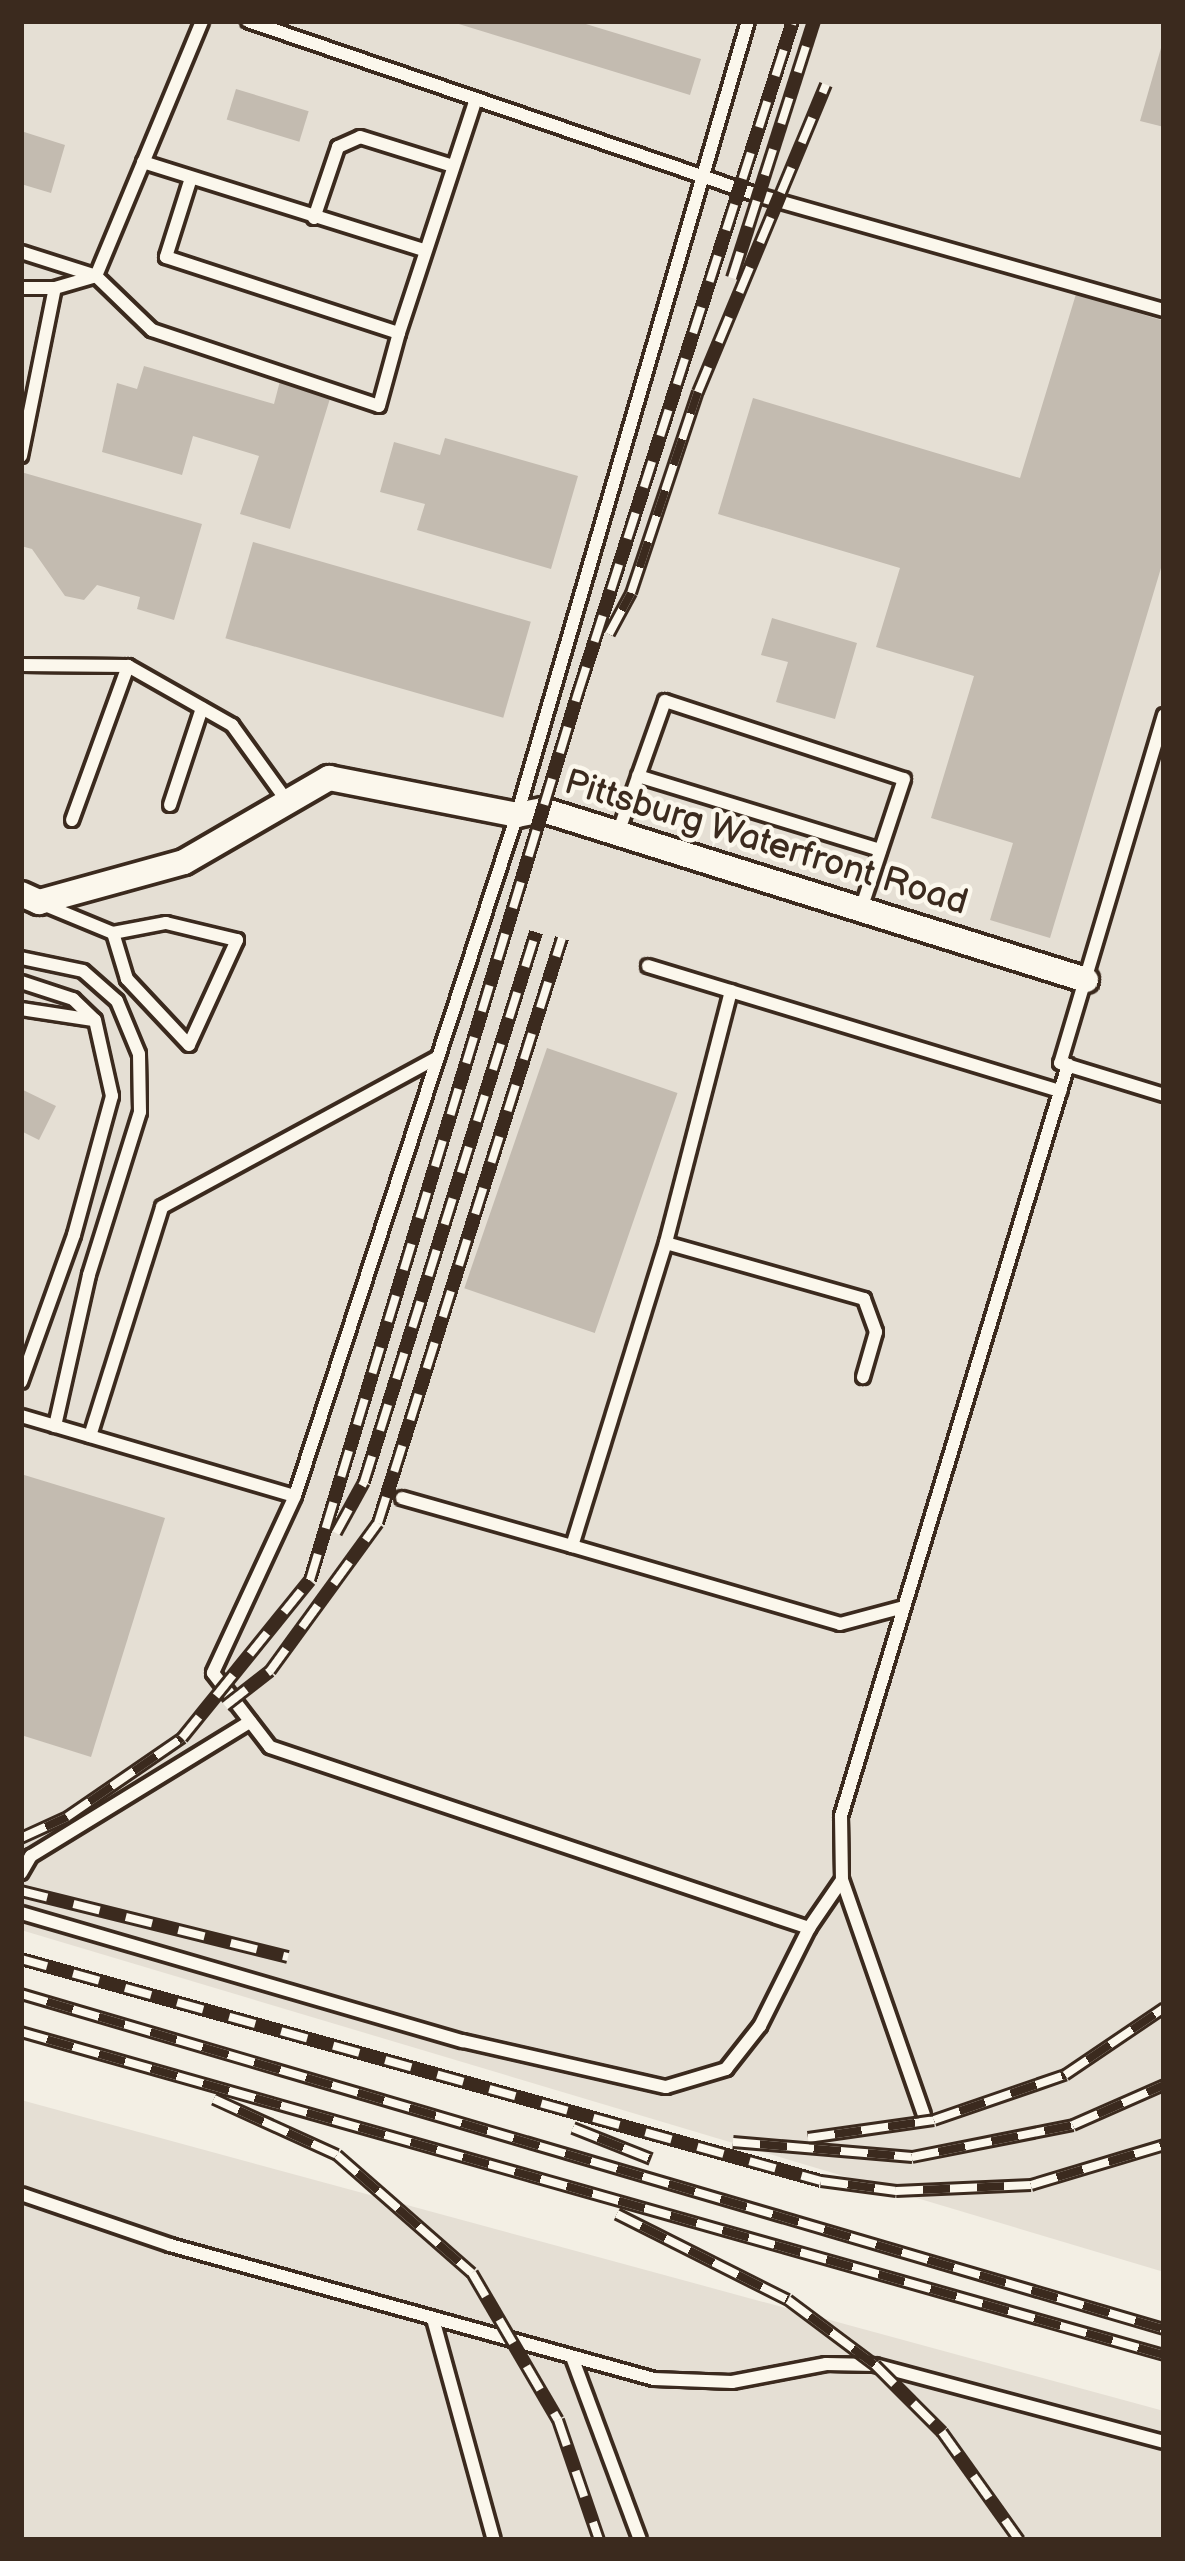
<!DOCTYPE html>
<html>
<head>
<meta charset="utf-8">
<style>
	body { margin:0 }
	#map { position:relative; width:1185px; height:2561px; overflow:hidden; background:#f3efe4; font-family:"Balsamiq Sans",sans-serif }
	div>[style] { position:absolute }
	.built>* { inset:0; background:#e5dfd4 }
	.building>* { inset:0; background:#c3bbb0; transform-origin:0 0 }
	.roads { filter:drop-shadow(3px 0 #3b2a1e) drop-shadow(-3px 0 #3b2a1e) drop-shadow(0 3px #3b2a1e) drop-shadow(0 -3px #3b2a1e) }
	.lane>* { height:12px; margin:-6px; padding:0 6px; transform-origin:6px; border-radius:6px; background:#fbf7ec }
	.street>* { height:24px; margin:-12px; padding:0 12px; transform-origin:12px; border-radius:12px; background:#fbf7ec }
	.rail>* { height:14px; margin-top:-7px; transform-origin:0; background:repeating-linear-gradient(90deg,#fbf7ec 0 27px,#3b2a1e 0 54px); box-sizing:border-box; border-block:3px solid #3b2a1e }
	span { translate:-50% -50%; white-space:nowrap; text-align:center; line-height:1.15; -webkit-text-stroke:9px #fbf7ec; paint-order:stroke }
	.street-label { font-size:36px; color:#3b2a1e }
	.frame { position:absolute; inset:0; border:24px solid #3b2a1e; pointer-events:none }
</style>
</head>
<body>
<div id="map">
	<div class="built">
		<div style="clip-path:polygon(21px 21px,1164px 21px,1164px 2272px,21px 1930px)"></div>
		<div style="clip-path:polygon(21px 2100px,1164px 2411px,1164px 2540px,21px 2540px)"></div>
	</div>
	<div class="building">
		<div style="clip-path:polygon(449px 21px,576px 21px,701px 59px,690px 95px)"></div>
		<div style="clip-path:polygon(1163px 41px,1164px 41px,1164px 127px,1140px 121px)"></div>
		<div style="left:236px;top:89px;width:76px;height:32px;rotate:17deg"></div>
		<div style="clip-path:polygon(21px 131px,65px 145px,51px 193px,21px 184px)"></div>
		<div style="clip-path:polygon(1076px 294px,1164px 321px,1164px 558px,1050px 938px,990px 920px,1013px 843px,931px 818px,974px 676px,876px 647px,900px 568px,718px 514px,753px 398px,1020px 478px)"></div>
		<div style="clip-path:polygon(144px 366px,274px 404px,281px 377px,332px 392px,290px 529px,240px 514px,259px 456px,193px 436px,182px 475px,102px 452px,117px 383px,137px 389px)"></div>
		<div style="clip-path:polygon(445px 438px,578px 476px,551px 569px,417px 530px,425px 504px,380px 492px,394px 442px,440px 455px)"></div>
		<div style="clip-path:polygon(21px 472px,202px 524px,174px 620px,137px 609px,140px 597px,97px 585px,84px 600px,65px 596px,32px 549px,21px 546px)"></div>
		<div style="left:253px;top:542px;width:289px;height:100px;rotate:16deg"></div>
		<div style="clip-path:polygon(772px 618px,857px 643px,835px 719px,776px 702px,788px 662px,761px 655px)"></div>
		<div style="left:547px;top:1048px;width:138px;height:254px;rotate:19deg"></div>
		<div style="clip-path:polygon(21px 1089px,56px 1106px,39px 1140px,21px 1131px)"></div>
		<div style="clip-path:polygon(21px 1474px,165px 1518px,91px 1757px,21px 1735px)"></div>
	</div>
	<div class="roads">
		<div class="lane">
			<div style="left:248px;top:21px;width:538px;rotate:18.87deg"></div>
			<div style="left:757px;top:195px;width:423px;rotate:15.8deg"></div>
			<div style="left:748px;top:21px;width:827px;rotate:106.22deg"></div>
			<div style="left:517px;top:815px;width:716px;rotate:108.06deg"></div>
			<div style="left:295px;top:1496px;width:195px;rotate:114.9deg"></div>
			<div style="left:213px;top:1673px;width:93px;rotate:52.4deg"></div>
			<div style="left:270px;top:1747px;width:569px;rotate:18.56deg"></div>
			<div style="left:809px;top:1928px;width:58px;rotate:-55.5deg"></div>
			<div style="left:143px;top:162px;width:294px;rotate:17.4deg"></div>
			<div style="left:191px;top:178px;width:83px;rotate:107.6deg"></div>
			<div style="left:166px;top:257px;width:245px;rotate:18.1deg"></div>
			<div style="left:399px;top:333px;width:246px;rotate:-71.8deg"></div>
			<div style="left:314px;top:218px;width:75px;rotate:-71.3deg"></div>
			<div style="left:338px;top:147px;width:24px;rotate:-24deg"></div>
			<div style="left:360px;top:137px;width:94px;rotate:17.3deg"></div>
			<div style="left:21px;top:252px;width:79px;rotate:17.7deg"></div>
			<div style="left:96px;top:276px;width:78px;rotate:44deg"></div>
			<div style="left:152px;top:330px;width:239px;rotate:18.5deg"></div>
			<div style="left:379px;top:406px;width:76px;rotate:-74.7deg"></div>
			<div style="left:21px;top:288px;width:34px"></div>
			<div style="left:55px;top:288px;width:43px;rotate:-16.3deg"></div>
			<div style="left:96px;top:276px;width:276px;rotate:-67.4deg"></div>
			<div style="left:21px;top:456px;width:171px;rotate:-78.6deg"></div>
			<div style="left:21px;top:665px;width:107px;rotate:0.5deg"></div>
			<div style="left:128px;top:666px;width:120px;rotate:29.6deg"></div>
			<div style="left:232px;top:725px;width:94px;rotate:54.1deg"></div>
			<div style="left:1164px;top:715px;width:363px;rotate:106.6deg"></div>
			<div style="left:1060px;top:1063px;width:109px;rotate:17.1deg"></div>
			<div style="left:638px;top:776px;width:253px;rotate:17deg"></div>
			<div style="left:170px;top:805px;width:102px;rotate:-71.7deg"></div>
			<div style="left:72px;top:820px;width:164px;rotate:-70deg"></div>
			<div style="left:618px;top:833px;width:140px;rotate:-70.4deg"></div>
			<div style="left:665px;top:701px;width:251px;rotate:18.1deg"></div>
			<div style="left:904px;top:779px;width:137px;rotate:108.3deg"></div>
			<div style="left:45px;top:905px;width:74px;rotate:22.4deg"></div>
			<div style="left:113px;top:933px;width:54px;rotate:-10.7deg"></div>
			<div style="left:166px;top:923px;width:73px;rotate:13.5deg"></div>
			<div style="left:237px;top:940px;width:115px;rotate:114.6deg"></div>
			<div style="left:189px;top:1045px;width:91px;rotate:-133.2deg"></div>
			<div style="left:127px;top:979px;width:48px;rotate:-106.9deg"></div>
			<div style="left:21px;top:958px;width:63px;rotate:11.8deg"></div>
			<div style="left:83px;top:971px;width:45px;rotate:41.4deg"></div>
			<div style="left:117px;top:1001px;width:57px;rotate:67.5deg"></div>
			<div style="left:139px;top:1054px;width:58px;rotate:89deg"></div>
			<div style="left:140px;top:1112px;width:171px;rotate:107.4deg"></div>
			<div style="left:89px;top:1275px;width:155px;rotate:102.7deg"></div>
			<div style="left:648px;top:966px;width:431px;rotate:16.9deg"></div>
			<div style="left:21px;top:982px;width:55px;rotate:18.1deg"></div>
			<div style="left:73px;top:999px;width:30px;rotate:44deg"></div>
			<div style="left:95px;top:1020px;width:78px;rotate:77.4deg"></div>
			<div style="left:112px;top:1096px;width:144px;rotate:105.3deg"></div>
			<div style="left:74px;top:1235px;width:156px;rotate:109.8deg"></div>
			<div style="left:731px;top:991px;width:260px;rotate:104.5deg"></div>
			<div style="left:666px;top:1243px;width:206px;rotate:15.8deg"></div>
			<div style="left:864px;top:1299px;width:35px;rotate:70deg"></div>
			<div style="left:876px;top:1332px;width:47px;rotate:106.1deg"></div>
			<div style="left:21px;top:1009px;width:73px;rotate:8.7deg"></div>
			<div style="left:21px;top:1416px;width:285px;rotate:16.3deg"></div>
			<div style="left:90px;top:1436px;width:240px;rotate:-72.5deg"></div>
			<div style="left:162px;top:1207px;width:314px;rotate:-28.5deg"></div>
			<div style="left:402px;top:1498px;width:177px;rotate:15.8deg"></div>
			<div style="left:572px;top:1546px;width:317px;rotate:-72.8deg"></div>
			<div style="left:572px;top:1546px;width:279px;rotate:16.2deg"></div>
			<div style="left:840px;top:1624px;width:66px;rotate:-14.9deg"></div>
			<div style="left:21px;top:1873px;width:20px;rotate:-60deg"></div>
			<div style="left:31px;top:1856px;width:257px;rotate:-31.5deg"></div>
			<div style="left:21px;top:1913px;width:460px;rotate:16.2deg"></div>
			<div style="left:463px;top:2041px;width:208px;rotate:12.8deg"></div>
			<div style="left:666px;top:2087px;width:63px;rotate:-16.7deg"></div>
			<div style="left:726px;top:2069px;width:55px;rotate:-51.7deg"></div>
			<div style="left:760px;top:2026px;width:110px;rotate:-63.4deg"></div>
			<div style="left:924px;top:2115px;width:249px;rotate:-109.2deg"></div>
			<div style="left:842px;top:1880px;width:64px;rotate:-90.9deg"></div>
			<div style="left:841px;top:1816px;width:785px;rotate:-73.18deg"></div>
			<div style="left:21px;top:2194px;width:157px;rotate:18.9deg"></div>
			<div style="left:170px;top:2245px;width:502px;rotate:15.48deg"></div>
			<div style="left:654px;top:2379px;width:78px;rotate:2.2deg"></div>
			<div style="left:732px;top:2382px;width:96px;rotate:-10.8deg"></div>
			<div style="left:826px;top:2364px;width:49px;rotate:1.2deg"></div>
			<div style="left:875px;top:2365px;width:299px;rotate:14.9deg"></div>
			<div style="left:433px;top:2319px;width:229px;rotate:74.6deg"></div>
			<div style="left:572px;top:2357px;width:195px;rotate:69.6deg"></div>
		</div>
		<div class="street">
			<div style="left:21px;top:894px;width:20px;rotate:24deg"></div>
			<div style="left:39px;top:902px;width:150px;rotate:-15.4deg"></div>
			<div style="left:184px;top:862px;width:168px;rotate:-30.1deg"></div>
			<div style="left:329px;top:778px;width:192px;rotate:11.1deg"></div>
			<div style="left:517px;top:815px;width:26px;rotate:-11deg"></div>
			<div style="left:543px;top:810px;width:569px;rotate:17.38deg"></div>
		</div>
	</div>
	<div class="rail">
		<div style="left:732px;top:278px;width:270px;rotate:-72.3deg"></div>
		<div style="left:609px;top:634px;width:47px;rotate:-61.8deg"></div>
		<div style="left:631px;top:593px;width:212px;rotate:-71.6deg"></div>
		<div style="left:698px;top:392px;width:333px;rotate:-67.4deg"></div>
		<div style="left:336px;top:1533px;width:58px;rotate:-61.2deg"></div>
		<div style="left:364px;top:1482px;width:576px;rotate:-72.63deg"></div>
		<div style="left:225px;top:1706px;width:57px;rotate:-37.9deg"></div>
		<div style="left:270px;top:1671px;width:183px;rotate:-53.9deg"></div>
		<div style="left:378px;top:1523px;width:613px;rotate:-72.54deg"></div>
		<div style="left:21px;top:1838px;width:51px;rotate:-24.5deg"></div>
		<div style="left:67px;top:1817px;width:140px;rotate:-34.5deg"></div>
		<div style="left:182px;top:1738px;width:203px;rotate:-51deg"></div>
		<div style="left:310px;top:1580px;width:927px;rotate:-73.19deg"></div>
		<div style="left:578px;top:693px;width:706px;rotate:-72.26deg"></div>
		<div style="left:21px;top:1891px;width:275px;rotate:13.9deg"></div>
		<div style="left:21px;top:1959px;width:830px;rotate:15.51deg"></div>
		<div style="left:821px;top:2181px;width:76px;rotate:7.6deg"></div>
		<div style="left:896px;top:2191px;width:135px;rotate:-2.5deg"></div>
		<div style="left:1031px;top:2185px;width:139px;rotate:-16.7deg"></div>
		<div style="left:21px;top:1994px;width:1191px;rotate:16.34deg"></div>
		<div style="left:21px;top:2032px;width:1188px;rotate:15.78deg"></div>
		<div style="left:214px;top:2099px;width:135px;rotate:24.5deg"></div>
		<div style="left:337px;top:2155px;width:179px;rotate:41.2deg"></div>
		<div style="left:472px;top:2273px;width:170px;rotate:59.7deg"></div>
		<div style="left:558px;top:2420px;width:127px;rotate:71.1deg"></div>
		<div style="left:573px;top:2128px;width:84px;rotate:21.7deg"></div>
		<div style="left:808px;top:2138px;width:127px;rotate:-8.1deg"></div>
		<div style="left:934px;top:2120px;width:139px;rotate:-19deg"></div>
		<div style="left:1065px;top:2075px;width:120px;rotate:-34.1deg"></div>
		<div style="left:733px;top:2142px;width:180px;rotate:4.8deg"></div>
		<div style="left:912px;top:2157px;width:164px;rotate:-11.2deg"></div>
		<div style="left:1073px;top:2125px;width:99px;rotate:-23.7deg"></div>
		<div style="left:617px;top:2214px;width:191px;rotate:26.7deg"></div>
		<div style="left:788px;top:2300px;width:109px;rotate:36.8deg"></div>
		<div style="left:875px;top:2365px;width:95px;rotate:45deg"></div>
		<div style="left:942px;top:2432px;width:133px;rotate:54.5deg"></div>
	</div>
	<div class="street-label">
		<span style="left:766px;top:843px;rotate:17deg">Pittsburg Waterfront Road</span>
	</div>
	<div class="frame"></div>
</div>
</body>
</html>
